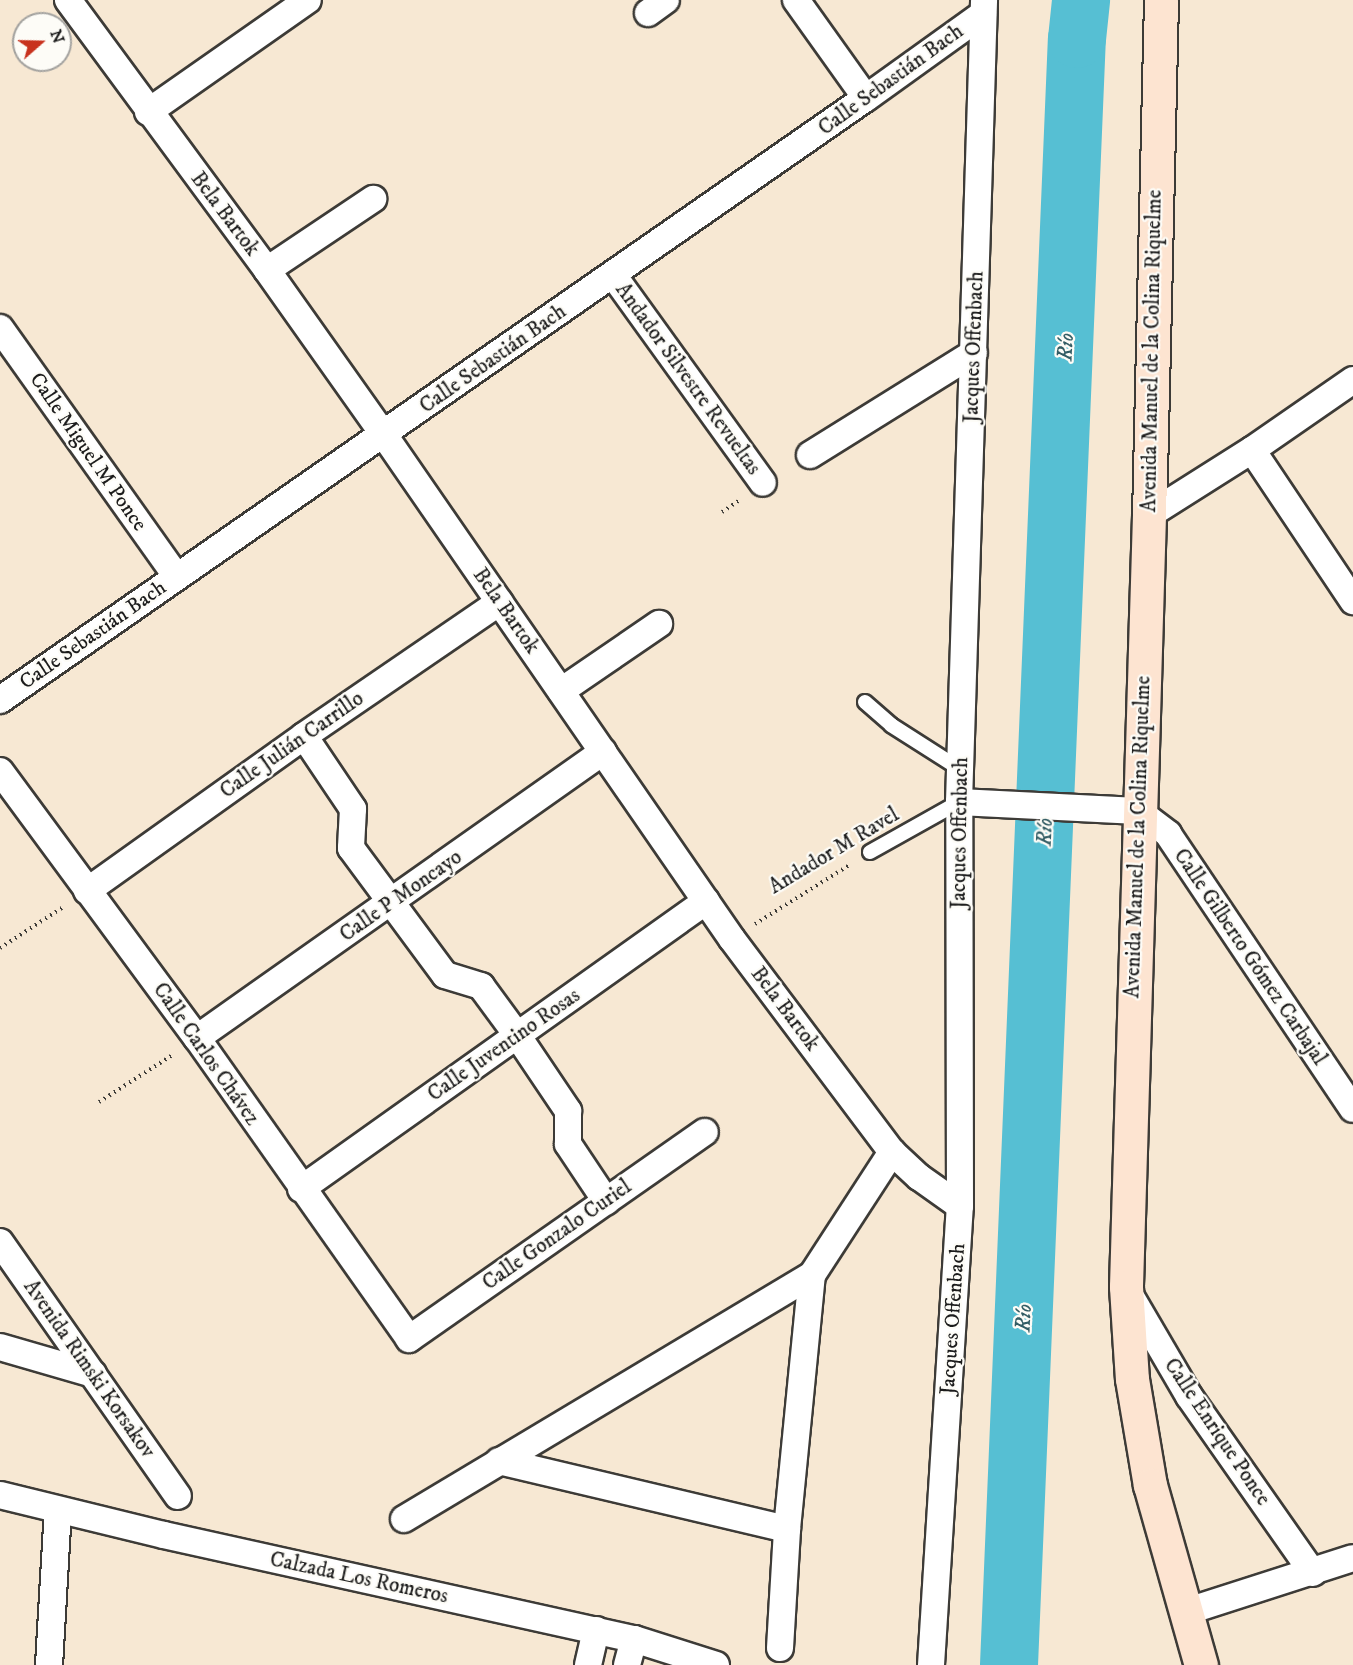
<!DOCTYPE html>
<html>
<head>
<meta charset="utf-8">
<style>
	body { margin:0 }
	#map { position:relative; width:1353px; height:1665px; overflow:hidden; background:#f7e8d3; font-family:"IM FELL DW Pica",serif }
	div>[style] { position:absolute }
	.river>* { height:58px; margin:-29px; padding:0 29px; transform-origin:29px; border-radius:29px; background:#56bfd3 }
	.path>* { height:4px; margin-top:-2px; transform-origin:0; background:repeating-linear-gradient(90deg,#3d3b37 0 1.5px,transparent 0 6px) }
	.roads { filter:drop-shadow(2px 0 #3d3b37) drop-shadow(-2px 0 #3d3b37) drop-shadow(0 2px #3d3b37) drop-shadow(0 -2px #3d3b37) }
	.lane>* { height:14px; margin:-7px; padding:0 7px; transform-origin:7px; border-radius:7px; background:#fff }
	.street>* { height:26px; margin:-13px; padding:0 13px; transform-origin:13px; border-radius:13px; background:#fff }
	.secondary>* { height:33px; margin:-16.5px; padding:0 16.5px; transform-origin:16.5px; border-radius:16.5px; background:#fde4d1 }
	span { translate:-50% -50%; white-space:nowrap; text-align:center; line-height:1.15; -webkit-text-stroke:4.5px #fdfcf7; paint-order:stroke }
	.street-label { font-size:21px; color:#1c1c1c }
	.water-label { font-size:22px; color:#335d65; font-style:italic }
	.north { position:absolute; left:12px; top:12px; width:60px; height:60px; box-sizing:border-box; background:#fdfcf7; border:2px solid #a3a29f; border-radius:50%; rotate:70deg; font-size:16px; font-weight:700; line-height:24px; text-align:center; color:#1c1c1c }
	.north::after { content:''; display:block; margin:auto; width:21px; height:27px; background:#c8321e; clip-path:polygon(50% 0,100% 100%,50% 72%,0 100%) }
</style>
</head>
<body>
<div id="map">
	<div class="river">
		<div style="left:1009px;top:1665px;width:1627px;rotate:-87.61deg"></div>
		<div style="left:1077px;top:39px;width:39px;rotate:-84deg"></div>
	</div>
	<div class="path">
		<div style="left:722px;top:512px;width:23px;rotate:-34deg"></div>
		<div style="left:755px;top:924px;width:113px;rotate:-32deg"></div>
		<div style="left:0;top:948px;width:77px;rotate:-32.9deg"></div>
		<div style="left:99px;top:1102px;width:89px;rotate:-32.6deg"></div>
	</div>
	<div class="roads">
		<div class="lane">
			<div style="left:865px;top:702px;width:35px;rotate:41deg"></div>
			<div style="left:891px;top:725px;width:82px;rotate:32.5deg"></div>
			<div style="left:870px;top:852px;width:102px;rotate:-29.3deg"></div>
		</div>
		<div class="street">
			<div style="left:68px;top:0;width:335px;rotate:53.6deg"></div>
			<div style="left:267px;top:270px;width:202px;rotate:54.7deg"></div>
			<div style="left:384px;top:435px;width:612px;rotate:55.38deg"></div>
			<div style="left:732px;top:939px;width:266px;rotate:53.1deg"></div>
			<div style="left:892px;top:1152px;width:37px;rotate:43deg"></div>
			<div style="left:919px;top:1177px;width:50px;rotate:35.3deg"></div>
			<div style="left:796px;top:0;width:120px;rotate:54.5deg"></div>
			<div style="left:648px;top:13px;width:22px;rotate:-36deg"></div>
			<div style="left:148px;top:112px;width:195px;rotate:-35deg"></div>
			<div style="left:267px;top:270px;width:128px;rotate:-33.8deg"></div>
			<div style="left:613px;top:275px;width:256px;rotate:54.2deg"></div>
			<div style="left:0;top:328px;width:305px;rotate:54.6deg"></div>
			<div style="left:1252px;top:450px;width:182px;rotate:56.2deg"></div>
			<div style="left:810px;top:455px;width:193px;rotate:-31.9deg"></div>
			<div style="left:1149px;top:515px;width:122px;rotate:-32.3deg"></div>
			<div style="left:1252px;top:450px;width:123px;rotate:-34.7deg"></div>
			<div style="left:561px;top:691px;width:119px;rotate:-34.4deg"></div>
			<div style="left:0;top:700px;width:1055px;rotate:-34.81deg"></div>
			<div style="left:866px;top:98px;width:144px;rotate:-35.7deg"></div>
			<div style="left:304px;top:736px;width:88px;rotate:56.1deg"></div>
			<div style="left:353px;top:809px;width:39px;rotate:93deg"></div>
			<div style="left:351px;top:848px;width:158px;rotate:53.5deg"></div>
			<div style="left:445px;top:975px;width:38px;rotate:17deg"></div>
			<div style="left:481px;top:986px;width:61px;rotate:53.7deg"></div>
			<div style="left:517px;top:1035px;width:92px;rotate:56.1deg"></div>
			<div style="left:568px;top:1111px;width:33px;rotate:90deg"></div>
			<div style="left:568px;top:1144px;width:69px;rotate:56.3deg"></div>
			<div style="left:0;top:771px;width:332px;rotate:53.6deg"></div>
			<div style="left:197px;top:1038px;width:368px;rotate:54.8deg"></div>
			<div style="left:409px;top:1339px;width:361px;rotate:-35deg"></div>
			<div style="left:959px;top:802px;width:179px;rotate:2.9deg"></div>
			<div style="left:1138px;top:811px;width:38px;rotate:37deg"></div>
			<div style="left:1168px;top:834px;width:331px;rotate:56.1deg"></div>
			<div style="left:87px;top:891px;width:267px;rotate:-35.5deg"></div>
			<div style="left:304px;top:736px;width:237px;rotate:-34.4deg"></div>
			<div style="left:197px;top:1038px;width:497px;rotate:-35.2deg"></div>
			<div style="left:301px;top:1189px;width:497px;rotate:-35.4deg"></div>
			<div style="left:0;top:1242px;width:310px;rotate:55deg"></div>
			<div style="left:1127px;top:1290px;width:123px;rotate:59.7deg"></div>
			<div style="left:1189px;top:1396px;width:216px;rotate:55deg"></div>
			<div style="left:0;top:1347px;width:97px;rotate:16.2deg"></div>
			<div style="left:499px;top:1461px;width:296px;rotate:13.3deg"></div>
			<div style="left:0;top:1495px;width:169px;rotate:13.7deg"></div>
			<div style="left:164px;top:1535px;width:481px;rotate:12.5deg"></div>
			<div style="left:634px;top:1639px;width:86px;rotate:17.6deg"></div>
			<div style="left:404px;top:1519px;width:475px;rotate:-30.9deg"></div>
			<div style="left:1185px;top:1612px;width:176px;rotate:-17.8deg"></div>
			<div style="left:780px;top:1648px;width:119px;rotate:-86.6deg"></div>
			<div style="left:787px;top:1529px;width:255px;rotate:-84.4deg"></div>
			<div style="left:812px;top:1275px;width:147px;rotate:-57deg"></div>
			<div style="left:49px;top:1665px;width:155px;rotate:-86.7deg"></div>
			<div style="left:588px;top:1665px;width:36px;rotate:-77deg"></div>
			<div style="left:627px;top:1665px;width:27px;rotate:-75deg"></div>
			<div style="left:931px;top:1665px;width:460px;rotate:-86.4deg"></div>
			<div style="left:960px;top:1206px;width:404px;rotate:-90.1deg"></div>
			<div style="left:959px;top:802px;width:802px;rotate:-88.21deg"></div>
		</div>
		<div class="secondary">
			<div style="left:1161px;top:0;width:515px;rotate:91.33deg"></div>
			<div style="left:1149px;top:515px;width:772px;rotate:91.71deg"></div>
			<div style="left:1126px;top:1287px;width:92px;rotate:86.3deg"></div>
			<div style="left:1132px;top:1379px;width:108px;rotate:80.4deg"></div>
			<div style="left:1150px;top:1485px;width:187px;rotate:74.2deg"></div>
		</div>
	</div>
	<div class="street-label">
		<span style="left:891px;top:80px;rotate:-36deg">Calle Sebastián Bach</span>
		<span style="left:225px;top:214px;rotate:53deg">Bela Bartok</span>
		<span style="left:974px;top:347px;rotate:-88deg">Jacques Offenbach</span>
		<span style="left:1152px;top:351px;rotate:-89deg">Avenida Manuel de la Colina Riquelme</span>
		<span style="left:493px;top:359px;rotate:-35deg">Calle Sebastián Bach</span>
		<span style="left:688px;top:379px;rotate:54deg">Andador Silvestre Revueltas</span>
		<span style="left:88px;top:452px;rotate:55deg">Calle Miguel M Ponce</span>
		<span style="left:506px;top:611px;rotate:55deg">Bela Bartok</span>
		<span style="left:93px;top:635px;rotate:-35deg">Calle Sebastián Bach</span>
		<span style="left:292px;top:745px;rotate:-35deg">Calle Julián Carrillo</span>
		<span style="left:960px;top:833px;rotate:-89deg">Jacques Offenbach</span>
		<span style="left:1138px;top:837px;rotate:-88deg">Avenida Manuel de la Colina Riquelme</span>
		<span style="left:834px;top:851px;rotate:-31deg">Andador M Ravel</span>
		<span style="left:401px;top:896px;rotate:-35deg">Calle P Moncayo</span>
		<span style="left:1250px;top:957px;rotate:56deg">Calle Gilberto Gómez Carbajal</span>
		<span style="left:785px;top:1009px;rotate:53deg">Bela Bartok</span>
		<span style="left:504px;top:1045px;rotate:-35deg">Calle Juventino Rosas</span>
		<span style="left:206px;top:1054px;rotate:55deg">Calle Carlos Chávez</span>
		<span style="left:557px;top:1235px;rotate:-35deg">Calle Gonzalo Curiel</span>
		<span style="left:953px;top:1319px;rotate:-86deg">Jacques Offenbach</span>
		<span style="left:89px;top:1369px;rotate:55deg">Avenida Rimski Korsakov</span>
		<span style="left:1217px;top:1432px;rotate:56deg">Calle Enrique Ponce</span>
		<span style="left:359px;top:1578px;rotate:12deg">Calzada Los Romeros</span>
	</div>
	<div class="water-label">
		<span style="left:1066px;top:347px;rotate:-87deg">Río</span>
		<span style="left:1045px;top:832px;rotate:-87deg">Río</span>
		<span style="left:1024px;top:1318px;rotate:-87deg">Río</span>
	</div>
	<div class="north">N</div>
</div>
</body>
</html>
